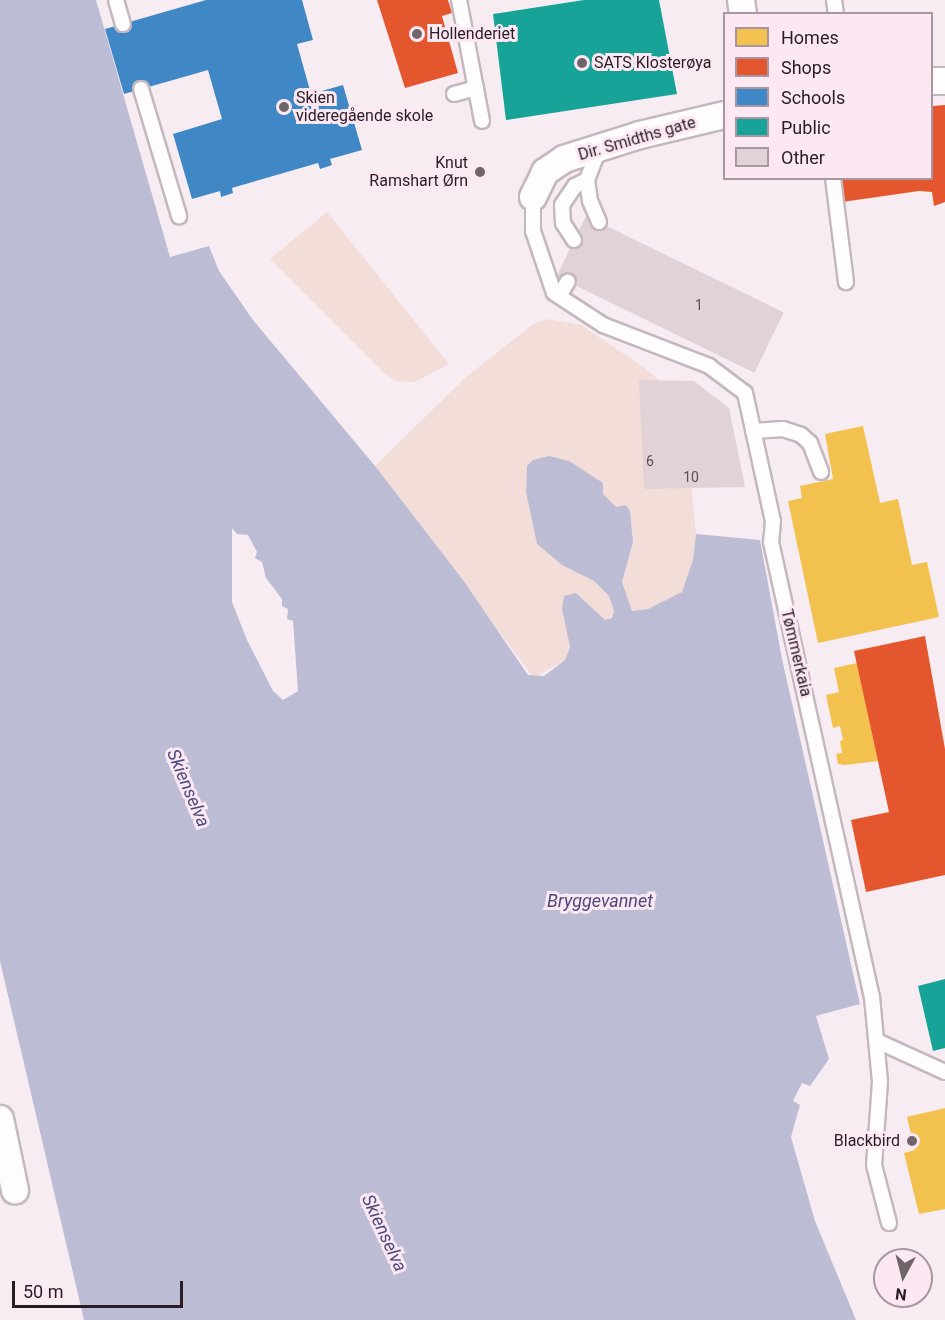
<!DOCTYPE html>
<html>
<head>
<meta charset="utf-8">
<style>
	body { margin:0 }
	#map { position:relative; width:945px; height:1320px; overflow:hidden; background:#f7ecf2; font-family:Roboto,sans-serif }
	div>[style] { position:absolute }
	.green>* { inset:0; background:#f3ddd9 }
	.water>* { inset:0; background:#bdbcd5 }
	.homes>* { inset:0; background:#f2c14e }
	.shops>* { inset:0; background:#e4572e }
	.schools>* { inset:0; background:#3f88c5 }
	.public>* { inset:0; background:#17a398 }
	.building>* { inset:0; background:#e0d2d6; transform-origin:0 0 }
	.roads { filter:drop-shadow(2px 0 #c3b8be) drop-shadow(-2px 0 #c3b8be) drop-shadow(0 2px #c3b8be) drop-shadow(0 -2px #c3b8be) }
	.lane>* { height:14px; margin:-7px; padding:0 7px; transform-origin:7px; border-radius:7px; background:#fefcfd }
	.street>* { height:26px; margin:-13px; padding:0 13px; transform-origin:13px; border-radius:13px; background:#fefcfd }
	.dots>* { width:16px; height:16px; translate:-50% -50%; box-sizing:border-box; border:3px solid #fce8f3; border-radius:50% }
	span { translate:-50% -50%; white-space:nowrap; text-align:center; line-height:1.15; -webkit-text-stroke:6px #fce8f3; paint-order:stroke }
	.number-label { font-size:14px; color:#5b4e54 }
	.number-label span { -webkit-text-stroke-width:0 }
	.poi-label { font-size:16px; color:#291d24 }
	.left { translate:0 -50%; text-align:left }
	.right { translate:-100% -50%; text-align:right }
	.street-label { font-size:16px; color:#291d24 }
	.water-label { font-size:18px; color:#4a4b7c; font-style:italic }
	.legend { position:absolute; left:723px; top:12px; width:210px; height:168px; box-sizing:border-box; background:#fce8f3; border:2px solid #a897a0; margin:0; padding:8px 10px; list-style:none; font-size:18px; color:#291d24 }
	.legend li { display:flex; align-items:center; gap:12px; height:30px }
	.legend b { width:30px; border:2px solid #a897a0 }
	.north { position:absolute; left:873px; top:1248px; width:60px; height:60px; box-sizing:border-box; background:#fce8f3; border:2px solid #a897a0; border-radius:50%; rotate:187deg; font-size:16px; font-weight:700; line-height:24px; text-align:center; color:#291d24 }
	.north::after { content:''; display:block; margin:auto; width:21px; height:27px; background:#71656c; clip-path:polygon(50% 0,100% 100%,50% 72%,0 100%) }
	.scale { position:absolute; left:12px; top:1281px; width:171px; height:27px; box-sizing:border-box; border:3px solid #291d24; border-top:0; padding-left:8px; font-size:18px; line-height:21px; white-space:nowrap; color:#291d24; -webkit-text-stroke:4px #fce8f3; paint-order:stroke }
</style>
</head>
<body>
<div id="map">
	<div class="green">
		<div style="clip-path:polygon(327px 212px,449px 364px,415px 382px,396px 381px,385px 374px,270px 259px)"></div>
		<div style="clip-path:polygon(547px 319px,581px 325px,645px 368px,669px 389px,688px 451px,696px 534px,693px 560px,682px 592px,648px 609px,631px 611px,622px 582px,633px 542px,630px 511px,616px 507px,603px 494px,533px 460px,527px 466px,526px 492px,537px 544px,562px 565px,594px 581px,609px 596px,614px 611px,612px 618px,605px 620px,576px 593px,562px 609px,570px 647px,565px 660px,534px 678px,375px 466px,465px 378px,532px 325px)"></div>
	</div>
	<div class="water">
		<div style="clip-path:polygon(evenodd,0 0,96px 0,170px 257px,209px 246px,219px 271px,253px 320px,375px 466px,463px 580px,528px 675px,544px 676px,565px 660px,570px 647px,562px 609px,564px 596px,576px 593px,605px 620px,612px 618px,614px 611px,609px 596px,594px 581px,562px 565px,537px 544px,526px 492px,527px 466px,533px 460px,549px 456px,569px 461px,603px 483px,603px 494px,616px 507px,626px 505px,630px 511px,633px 542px,622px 582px,632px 611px,648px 609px,682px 592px,693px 560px,696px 534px,760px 540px,782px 659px,860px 1004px,816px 1016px,829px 1059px,810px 1086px,802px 1083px,793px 1101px,800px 1105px,791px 1137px,815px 1221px,856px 1320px,84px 1320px,0 961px,0 0,232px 528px,237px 534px,248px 535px,257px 552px,255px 558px,262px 562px,266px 578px,282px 599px,282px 606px,288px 609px,287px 619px,293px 621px,298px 691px,283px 700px,273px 691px,247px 640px,232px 602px,232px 528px)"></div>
	</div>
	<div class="homes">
		<div style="clip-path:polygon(863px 426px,880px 503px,898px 499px,912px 565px,927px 562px,939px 617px,818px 643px,788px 501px,802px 498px,800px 486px,833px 479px,825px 434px)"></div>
		<div style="clip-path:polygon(857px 663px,878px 761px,845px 765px,838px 764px,836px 754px,842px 753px,840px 741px,843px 740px,840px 726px,833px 728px,826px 695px,839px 692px,834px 668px)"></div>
		<div style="clip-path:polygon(945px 1108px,945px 1209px,919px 1214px,904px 1153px,915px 1150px,907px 1117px)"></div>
	</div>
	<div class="shops">
		<div style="clip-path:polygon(377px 0,448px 0,452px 13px,442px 16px,458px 73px,405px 88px)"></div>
		<div style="clip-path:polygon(945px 105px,945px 202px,934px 206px,932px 192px,919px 191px,842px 202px,838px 178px,932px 178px,932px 106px)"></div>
		<div style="clip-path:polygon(925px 636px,945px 749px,945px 875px,866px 892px,851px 820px,889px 812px,854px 651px)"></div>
	</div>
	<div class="schools">
		<div style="clip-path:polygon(206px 0,302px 0,313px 40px,297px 44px,311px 94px,343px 85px,362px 150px,330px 159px,332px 165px,320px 169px,318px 163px,232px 188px,233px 193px,221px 197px,220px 191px,192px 199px,173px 134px,222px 119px,208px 70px,124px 94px,105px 29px)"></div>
	</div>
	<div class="public">
		<div style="clip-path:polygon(584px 0,659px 0,677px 94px,506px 120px,493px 14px)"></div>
		<div style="clip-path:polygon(945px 979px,945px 1048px,933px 1051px,918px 986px)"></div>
	</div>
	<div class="building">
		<div style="left:586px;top:216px;width:220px;height:67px;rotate:26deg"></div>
		<div style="clip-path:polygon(639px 380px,694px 381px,729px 408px,745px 487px,644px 489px)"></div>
	</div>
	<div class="roads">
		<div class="lane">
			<div style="left:116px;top:0;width:25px;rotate:74deg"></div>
			<div style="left:459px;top:0;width:123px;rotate:79.2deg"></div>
			<div style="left:834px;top:0;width:14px;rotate:82deg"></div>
			<div style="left:141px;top:89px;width:133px;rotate:73.3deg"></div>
			<div style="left:454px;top:94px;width:23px;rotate:-15deg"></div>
			<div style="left:833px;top:178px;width:105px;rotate:82.9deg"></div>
			<div style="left:533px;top:197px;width:34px;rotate:90deg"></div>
			<div style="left:533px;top:231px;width:65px;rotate:71.3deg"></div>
			<div style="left:554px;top:293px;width:59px;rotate:33.1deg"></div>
			<div style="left:603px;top:325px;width:114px;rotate:21.1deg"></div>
			<div style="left:709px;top:366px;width:45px;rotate:36.9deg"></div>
			<div style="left:745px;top:393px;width:131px;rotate:77.7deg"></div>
			<div style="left:773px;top:521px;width:21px;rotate:95deg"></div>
			<div style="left:771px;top:542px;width:466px;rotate:77.5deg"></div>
			<div style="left:872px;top:997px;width:85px;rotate:84.6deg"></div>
			<div style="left:880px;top:1082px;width:83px;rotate:94.1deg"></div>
			<div style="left:874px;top:1165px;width:60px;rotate:75.5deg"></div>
			<div style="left:599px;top:222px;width:23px;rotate:-113deg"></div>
			<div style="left:590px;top:201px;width:21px;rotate:-98deg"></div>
			<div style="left:587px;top:180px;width:34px;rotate:-69deg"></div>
			<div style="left:574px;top:240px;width:20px;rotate:-123deg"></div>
			<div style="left:563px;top:223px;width:18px;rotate:-93deg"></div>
			<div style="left:562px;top:205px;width:23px;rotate:-56deg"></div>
			<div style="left:575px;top:186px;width:13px;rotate:-27deg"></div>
			<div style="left:559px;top:296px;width:17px;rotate:-59deg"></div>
			<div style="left:753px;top:431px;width:30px;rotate:-4deg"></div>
			<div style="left:783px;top:429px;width:19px;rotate:18deg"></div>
			<div style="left:801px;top:435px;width:12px;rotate:42deg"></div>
			<div style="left:810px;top:443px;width:31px;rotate:69deg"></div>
			<div style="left:877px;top:1041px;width:75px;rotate:24.5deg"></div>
		</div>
		<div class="street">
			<div style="left:741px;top:0;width:14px;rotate:82deg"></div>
			<div style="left:932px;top:81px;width:13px"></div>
			<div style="left:533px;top:197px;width:28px;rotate:-64deg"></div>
			<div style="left:545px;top:172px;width:23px;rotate:-34deg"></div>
			<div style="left:564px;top:159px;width:80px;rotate:-17.5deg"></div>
			<div style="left:640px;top:135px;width:86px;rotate:-13.4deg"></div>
			<div style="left:0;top:1119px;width:73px;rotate:78.1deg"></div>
		</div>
	</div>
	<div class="dots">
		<div style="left:417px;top:34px;background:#71656c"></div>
		<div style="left:582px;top:63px;background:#71656c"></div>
		<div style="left:284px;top:107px;background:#71656c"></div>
		<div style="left:480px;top:172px;background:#71656c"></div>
		<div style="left:912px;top:1141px;background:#71656c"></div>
	</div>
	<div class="number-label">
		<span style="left:699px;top:305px">1</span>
		<span style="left:650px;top:461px">6</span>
		<span style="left:691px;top:477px">10</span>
	</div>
	<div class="poi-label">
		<span class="left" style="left:429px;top:34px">Hollenderiet</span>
		<span class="left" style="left:594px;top:63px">SATS Klosterøya</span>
		<span class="left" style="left:296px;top:107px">Skien<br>videregående skole</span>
		<span class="right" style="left:468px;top:172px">Knut<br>Ramshart Ørn</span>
		<span class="right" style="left:900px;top:1141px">Blackbird</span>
	</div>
	<div class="street-label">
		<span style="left:637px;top:139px;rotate:-16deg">Dir. Smidths gate</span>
		<span style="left:796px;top:653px;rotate:77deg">Tømmerkaia</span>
	</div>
	<div class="water-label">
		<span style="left:188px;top:788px;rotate:67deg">Skienselva</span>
		<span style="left:600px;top:901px">Bryggevannet</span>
		<span style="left:384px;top:1233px;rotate:65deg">Skienselva</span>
	</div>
	<ul class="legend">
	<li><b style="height:16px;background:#f2c14e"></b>Homes</li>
	<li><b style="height:16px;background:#e4572e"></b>Shops</li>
	<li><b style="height:16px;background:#3f88c5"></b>Schools</li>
	<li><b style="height:16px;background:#17a398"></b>Public</li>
	<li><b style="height:16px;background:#e0d2d6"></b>Other</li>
	</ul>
	<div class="north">N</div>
	<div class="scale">50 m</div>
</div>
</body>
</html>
